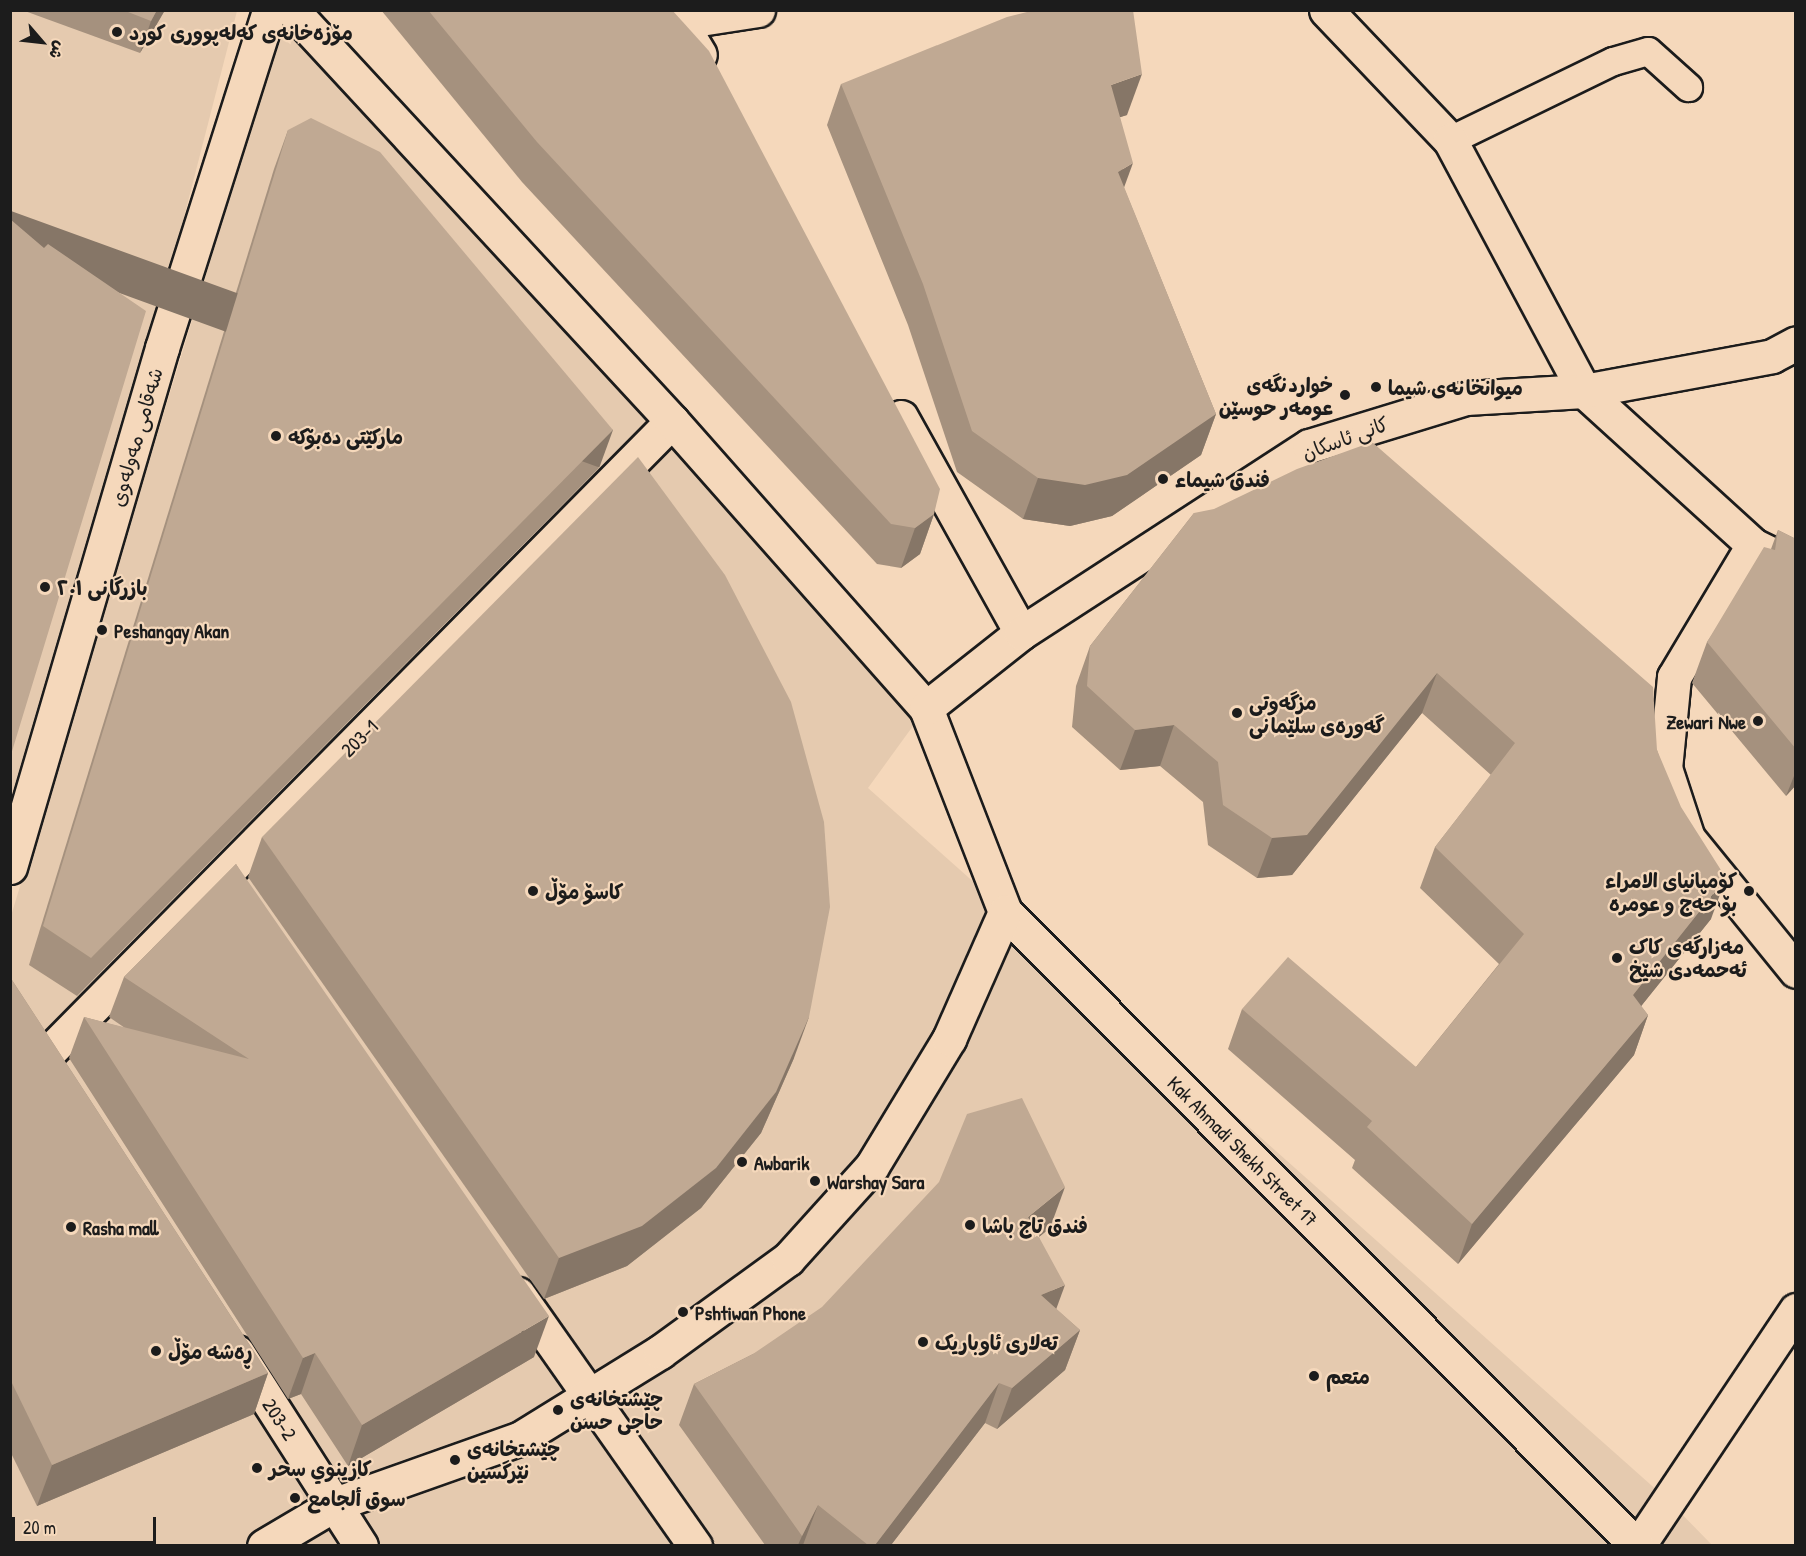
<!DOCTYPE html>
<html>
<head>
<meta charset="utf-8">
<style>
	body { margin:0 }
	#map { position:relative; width:1806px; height:1556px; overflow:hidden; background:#f5d8bb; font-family:"Patrick Hand","Playpen Sans Arabic",sans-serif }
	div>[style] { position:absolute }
	.built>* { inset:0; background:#e5caaf }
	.roads { filter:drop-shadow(2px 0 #1c1c1c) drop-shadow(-2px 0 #1c1c1c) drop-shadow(0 2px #1c1c1c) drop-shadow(0 -2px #1c1c1c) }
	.lane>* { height:27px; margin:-13.5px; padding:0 13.5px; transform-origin:13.5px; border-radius:13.5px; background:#f5d8bb }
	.street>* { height:33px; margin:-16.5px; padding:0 16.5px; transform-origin:16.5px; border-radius:16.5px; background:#f5d8bb }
	.secondary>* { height:33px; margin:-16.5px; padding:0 16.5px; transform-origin:16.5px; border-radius:16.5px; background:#f5d8bb }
	.primary>* { height:33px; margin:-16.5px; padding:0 16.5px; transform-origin:16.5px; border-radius:16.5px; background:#f5d8bb }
	.wall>* { inset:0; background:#a5917e }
	.shaded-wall>* { inset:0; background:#867667; transform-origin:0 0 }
	.building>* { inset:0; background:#c0a993 }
	.dots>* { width:16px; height:16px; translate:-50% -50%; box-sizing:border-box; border:3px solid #f5d8bb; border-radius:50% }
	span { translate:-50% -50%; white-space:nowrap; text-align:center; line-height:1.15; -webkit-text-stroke:4.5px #f5d8bb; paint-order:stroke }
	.poi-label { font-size:20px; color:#1c1c1c; font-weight:700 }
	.left { translate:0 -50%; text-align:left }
	.right { translate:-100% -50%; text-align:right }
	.street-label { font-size:20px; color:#1c1c1c }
	.frame { position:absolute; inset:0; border:12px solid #1c1c1c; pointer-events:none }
	.north { position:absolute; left:12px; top:12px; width:60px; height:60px; -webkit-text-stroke:4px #f5d8bb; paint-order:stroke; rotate:118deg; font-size:16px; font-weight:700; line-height:24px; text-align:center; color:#1c1c1c }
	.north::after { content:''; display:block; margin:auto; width:21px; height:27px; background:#1c1c1c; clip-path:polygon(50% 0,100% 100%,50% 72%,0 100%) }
	.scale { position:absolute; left:12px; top:1517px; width:144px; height:27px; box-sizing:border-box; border:3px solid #1c1c1c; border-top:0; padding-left:8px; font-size:18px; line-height:21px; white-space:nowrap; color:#1c1c1c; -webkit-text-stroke:4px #f5d8bb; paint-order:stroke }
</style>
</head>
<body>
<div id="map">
	<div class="built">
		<div style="clip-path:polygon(11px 11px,237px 11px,149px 353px,11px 821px)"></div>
		<div style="clip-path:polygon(284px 18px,926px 708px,868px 788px,1669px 1501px,1712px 1545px,11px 1546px,11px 916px)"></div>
	</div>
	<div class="roads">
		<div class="lane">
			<div style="left:1450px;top:140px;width:181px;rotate:-25.9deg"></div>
			<div style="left:1613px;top:61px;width:36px;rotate:-16deg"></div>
			<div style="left:1648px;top:51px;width:54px;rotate:42deg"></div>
		</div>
		<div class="street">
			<div style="left:1326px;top:10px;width:180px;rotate:46.4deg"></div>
			<div style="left:1450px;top:140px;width:285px;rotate:61.9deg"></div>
			<div style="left:1584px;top:391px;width:229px;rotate:42.3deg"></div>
			<div style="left:1753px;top:545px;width:48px;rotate:26deg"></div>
			<div style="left:681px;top:22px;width:78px;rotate:-8.9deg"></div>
			<div style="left:1753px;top:545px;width:154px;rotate:120.9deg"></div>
			<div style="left:1674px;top:677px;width:91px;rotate:95.6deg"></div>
			<div style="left:1665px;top:768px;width:74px;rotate:71.8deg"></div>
			<div style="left:1688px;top:838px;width:171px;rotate:50.9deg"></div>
			<div style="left:46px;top:1055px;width:891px;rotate:-45.36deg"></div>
			<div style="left:518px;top:1294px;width:308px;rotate:54.9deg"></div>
			<div style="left:237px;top:1352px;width:230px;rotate:57.4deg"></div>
			<div style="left:1638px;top:1546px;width:284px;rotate:-56.2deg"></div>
		</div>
		<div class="secondary">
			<div style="left:292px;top:10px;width:560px;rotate:47.24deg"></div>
			<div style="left:672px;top:421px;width:383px;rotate:48.5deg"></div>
			<div style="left:926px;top:708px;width:219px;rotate:68.8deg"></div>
			<div style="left:1005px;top:912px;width:895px;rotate:45.09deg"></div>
			<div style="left:673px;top:10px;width:52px;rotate:59deg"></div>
			<div style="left:901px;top:417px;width:247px;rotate:60.9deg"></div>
			<div style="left:926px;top:708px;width:121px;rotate:-38.3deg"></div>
			<div style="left:1021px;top:633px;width:343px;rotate:-33deg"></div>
			<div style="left:1309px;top:446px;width:164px;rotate:-17deg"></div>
			<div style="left:1466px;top:398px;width:118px;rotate:-3.4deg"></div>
			<div style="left:1584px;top:391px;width:191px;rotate:-10.5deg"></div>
			<div style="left:1772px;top:356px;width:27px;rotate:-28deg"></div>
			<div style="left:264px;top:1546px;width:82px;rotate:-30.6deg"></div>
			<div style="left:335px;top:1504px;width:195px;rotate:-19.5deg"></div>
			<div style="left:519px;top:1439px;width:166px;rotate:-31.7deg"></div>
			<div style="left:660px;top:1352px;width:158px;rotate:-36deg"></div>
			<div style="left:788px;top:1259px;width:125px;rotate:-47.9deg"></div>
			<div style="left:872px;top:1166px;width:149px;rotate:-58.8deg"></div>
			<div style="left:949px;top:1039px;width:139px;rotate:-66.2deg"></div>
		</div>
		<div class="primary">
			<div style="left:10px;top:867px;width:541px;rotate:-73.68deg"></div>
			<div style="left:162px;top:348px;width:355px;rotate:-72.4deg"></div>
		</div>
	</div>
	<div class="wall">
		<div style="clip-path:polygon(22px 10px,165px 10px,140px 53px)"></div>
		<div style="clip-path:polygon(381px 10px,672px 10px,934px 514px,920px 554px,901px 568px,877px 564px,522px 182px)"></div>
		<div style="clip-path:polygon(841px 84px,1127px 115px,1120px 117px,1124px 188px,1216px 414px,1201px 455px,1112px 516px,1070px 526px,1023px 519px,957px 472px,908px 325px,827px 125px)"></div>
		<div style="clip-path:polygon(288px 130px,599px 468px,77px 996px,29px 965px,274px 169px)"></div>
		<div style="clip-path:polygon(1194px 513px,1657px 750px,1711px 919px,1641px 1006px,1648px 1015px,1634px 1055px,1458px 1264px,1352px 1168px,1355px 1160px,1228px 1049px,1242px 1009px,1416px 1067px,1499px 964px,1420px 888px,1435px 847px,1491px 775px,1422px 713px,1292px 875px,1257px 878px,1208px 845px,1203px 802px,1160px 766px,1120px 770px,1072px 727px,1076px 686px,1090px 646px)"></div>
		<div style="clip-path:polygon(1778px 530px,1796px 539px,1796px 785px,1786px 796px,1692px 683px,1707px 642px,1771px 549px)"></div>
		<div style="clip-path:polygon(262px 837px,794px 1058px,761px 1133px,701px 1208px,627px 1266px,544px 1299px,248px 877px)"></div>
		<div style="clip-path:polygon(236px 864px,534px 1357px,348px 1466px,301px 1394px,288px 1399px,69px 1058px,84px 1017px,125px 1028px,109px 1017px,124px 977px)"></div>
		<div style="clip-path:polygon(10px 977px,268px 1373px,254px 1414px,37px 1506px,10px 1451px)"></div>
		<div style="clip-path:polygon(1050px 1228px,1039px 1237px,1056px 1309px,1080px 1330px,1065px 1370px,997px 1429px,985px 1423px,891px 1545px,765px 1545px,679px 1425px,694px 1384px,753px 1354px)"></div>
	</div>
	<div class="shaded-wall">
		<div style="clip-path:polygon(157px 10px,165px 10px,140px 53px,151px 21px)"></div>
		<div style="clip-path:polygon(1142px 74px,1127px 115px,1096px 125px,1111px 85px)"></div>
		<div style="clip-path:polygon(1133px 163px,1118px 204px,1118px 172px)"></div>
		<div style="clip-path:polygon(1216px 414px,1201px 455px,1112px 516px,1070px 526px,1023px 519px,1038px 478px)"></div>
		<div style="left:613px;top:430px;width:40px;height:742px;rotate:110deg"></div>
		<div style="clip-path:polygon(934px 514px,920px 554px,901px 568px,915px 528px)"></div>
		<div style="clip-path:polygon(1437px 673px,1422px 713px,1292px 875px,1257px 878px,1272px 838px)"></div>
		<div style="clip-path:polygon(1174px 725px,1160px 766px,1120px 770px,1135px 730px)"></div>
		<div style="clip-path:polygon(1796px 771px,1796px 785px,1786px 796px)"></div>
		<div style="clip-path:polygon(1726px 878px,1711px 919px,1618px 1035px,1633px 995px)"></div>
		<div style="clip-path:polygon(1648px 1015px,1634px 1055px,1458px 1264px,1472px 1224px)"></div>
		<div style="clip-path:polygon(809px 1017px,794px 1058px,761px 1133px,701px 1208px,627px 1266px,544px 1299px,559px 1258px)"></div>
		<div style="clip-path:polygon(1065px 1187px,1050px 1228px,1013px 1258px,1028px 1217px)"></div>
		<div style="clip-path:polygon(1065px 1285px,1050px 1326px,1041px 1295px)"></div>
		<div style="clip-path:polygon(549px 1316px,534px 1357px,348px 1466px,362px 1425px)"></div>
		<div style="clip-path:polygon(1080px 1330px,1065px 1370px,997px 1429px,1012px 1388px)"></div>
		<div style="clip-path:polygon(315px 1353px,301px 1394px,288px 1399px,303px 1358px)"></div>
		<div style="clip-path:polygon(268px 1373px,254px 1414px,37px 1506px,52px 1465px)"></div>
		<div style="clip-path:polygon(999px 1383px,985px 1423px,891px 1545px,875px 1545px)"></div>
		<div style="clip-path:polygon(818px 1505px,803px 1545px,798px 1545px,802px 1536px)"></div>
	</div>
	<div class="building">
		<div style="clip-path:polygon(123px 10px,157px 10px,151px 21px)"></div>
		<div style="clip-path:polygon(428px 10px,672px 10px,709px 51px,940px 489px,934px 514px,915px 528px,891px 524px,537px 142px)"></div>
		<div style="clip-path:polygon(1035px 10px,1133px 10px,1142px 74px,1111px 85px,1133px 163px,1118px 172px,1216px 414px,1127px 475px,1085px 485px,1038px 478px,972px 431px,923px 284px,841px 84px,1007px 17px)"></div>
		<div style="clip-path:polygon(311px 118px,380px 152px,613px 430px,91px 958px,43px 926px,288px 130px)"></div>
		<div style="clip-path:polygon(10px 219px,44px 248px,48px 244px,146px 311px,10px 758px)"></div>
		<div style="clip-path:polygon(1372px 442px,1653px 687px,1657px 750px,1681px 807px,1726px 878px,1633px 995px,1648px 1015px,1472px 1224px,1367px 1127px,1372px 1121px,1242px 1009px,1288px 957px,1416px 1067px,1524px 934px,1435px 847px,1515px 743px,1437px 673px,1307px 835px,1272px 838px,1223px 805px,1218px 762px,1174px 725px,1135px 730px,1087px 686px,1090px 646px,1194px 513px,1214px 509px,1297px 469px)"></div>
		<div style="clip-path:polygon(638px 457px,725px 575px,791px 702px,824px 822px,830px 907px,809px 1017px,776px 1092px,716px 1168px,642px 1226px,559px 1258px,262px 837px)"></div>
		<div style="clip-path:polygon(1778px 530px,1796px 539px,1796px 749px,1707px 642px,1764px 547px,1775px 550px)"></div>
		<div style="clip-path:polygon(236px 864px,549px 1316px,362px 1425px,315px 1353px,303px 1358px,84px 1017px,249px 1059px,124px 977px)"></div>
		<div style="clip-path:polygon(10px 977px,268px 1373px,52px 1465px,10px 1379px)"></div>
		<div style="clip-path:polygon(1022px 1098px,1065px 1187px,1028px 1217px,1065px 1285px,1041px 1295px,1080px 1330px,1012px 1388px,999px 1383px,875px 1545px,868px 1545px,818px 1505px,802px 1536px,694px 1384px,753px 1354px,822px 1307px,939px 1182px,967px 1114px)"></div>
	</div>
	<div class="dots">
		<div style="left:117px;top:32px;background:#1c1c1c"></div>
		<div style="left:1376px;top:387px;background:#1c1c1c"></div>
		<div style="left:1345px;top:395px;background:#1c1c1c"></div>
		<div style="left:276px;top:436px;background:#1c1c1c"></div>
		<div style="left:1163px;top:479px;background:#1c1c1c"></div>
		<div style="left:45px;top:587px;background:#1c1c1c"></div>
		<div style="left:102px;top:630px;background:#1c1c1c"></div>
		<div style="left:1237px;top:713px;background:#1c1c1c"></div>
		<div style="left:1758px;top:721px;background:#1c1c1c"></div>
		<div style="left:533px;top:891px;background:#1c1c1c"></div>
		<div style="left:1749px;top:891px;background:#1c1c1c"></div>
		<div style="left:1617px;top:958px;background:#1c1c1c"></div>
		<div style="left:742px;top:1162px;background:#1c1c1c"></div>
		<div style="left:815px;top:1181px;background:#1c1c1c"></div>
		<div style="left:970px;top:1225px;background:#1c1c1c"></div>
		<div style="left:71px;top:1227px;background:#1c1c1c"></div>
		<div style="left:683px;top:1312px;background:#1c1c1c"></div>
		<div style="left:923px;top:1342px;background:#1c1c1c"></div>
		<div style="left:156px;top:1351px;background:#1c1c1c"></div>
		<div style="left:1314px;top:1376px;background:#1c1c1c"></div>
		<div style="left:558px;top:1410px;background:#1c1c1c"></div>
		<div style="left:455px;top:1460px;background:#1c1c1c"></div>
		<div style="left:257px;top:1468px;background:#1c1c1c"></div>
		<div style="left:295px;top:1498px;background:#1c1c1c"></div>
	</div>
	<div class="poi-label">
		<span class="left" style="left:129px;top:32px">مۆزەخانەی کەلەپووری کورد</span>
		<span class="right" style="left:1333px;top:396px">خواردنگەی<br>عومەر حوسێن</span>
		<span class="left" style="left:1388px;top:387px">میوانخانەی شیما</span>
		<span class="left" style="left:288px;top:436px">مارکێتی دەبۆکە</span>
		<span class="left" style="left:1175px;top:479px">فندق شيماء</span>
		<span class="left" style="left:57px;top:587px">بازرگانی ٢٠١</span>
		<span class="left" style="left:114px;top:630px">Peshangay Akan</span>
		<span class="left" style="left:1249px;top:714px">مزگەوتی<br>گەورەی سلێمانی</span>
		<span class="right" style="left:1746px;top:721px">Zewari Nwe</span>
		<span class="right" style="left:1737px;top:892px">کۆمپانیای الامراء<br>بۆ حەج و عومرە</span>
		<span class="left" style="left:545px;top:891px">کاسۆ مۆڵ</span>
		<span class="left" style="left:1629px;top:958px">مەزارگەی کاک<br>ئەحمەدی شێخ</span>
		<span class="left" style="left:754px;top:1162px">Awbarik</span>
		<span class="left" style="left:827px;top:1181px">Warshay Sara</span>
		<span class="left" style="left:982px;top:1225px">فندق تاج باشا</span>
		<span class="left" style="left:83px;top:1227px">Rasha mall</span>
		<span class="left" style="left:695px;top:1312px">Pshtiwan Phone</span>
		<span class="left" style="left:935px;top:1342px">تەلاری ئاوباریک</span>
		<span class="left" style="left:168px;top:1351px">ڕەشە مۆڵ</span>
		<span class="left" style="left:1326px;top:1376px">متعم</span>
		<span class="left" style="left:570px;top:1410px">چێشتخانە‌ی<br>حاجی حسن</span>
		<span class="left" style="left:467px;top:1460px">چێشتخانە‌ی<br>نێرگسین</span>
		<span class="left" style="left:269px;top:1468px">كازينوي سحر</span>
		<span class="left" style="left:307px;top:1498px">سوق ألجامع</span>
	</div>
	<div class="street-label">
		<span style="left:136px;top:437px;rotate:-74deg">شەقامی مەولەوی</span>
		<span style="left:1345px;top:438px;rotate:-20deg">کانی ئاسکان</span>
		<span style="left:359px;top:738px;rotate:-45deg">203-1</span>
		<span style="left:1243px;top:1151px;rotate:45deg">Kak Ahmadi Shekh Street 17</span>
		<span style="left:280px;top:1419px;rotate:57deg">203-2</span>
	</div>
	<div class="frame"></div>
	<div class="north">ش</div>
	<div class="scale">20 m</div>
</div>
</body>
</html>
